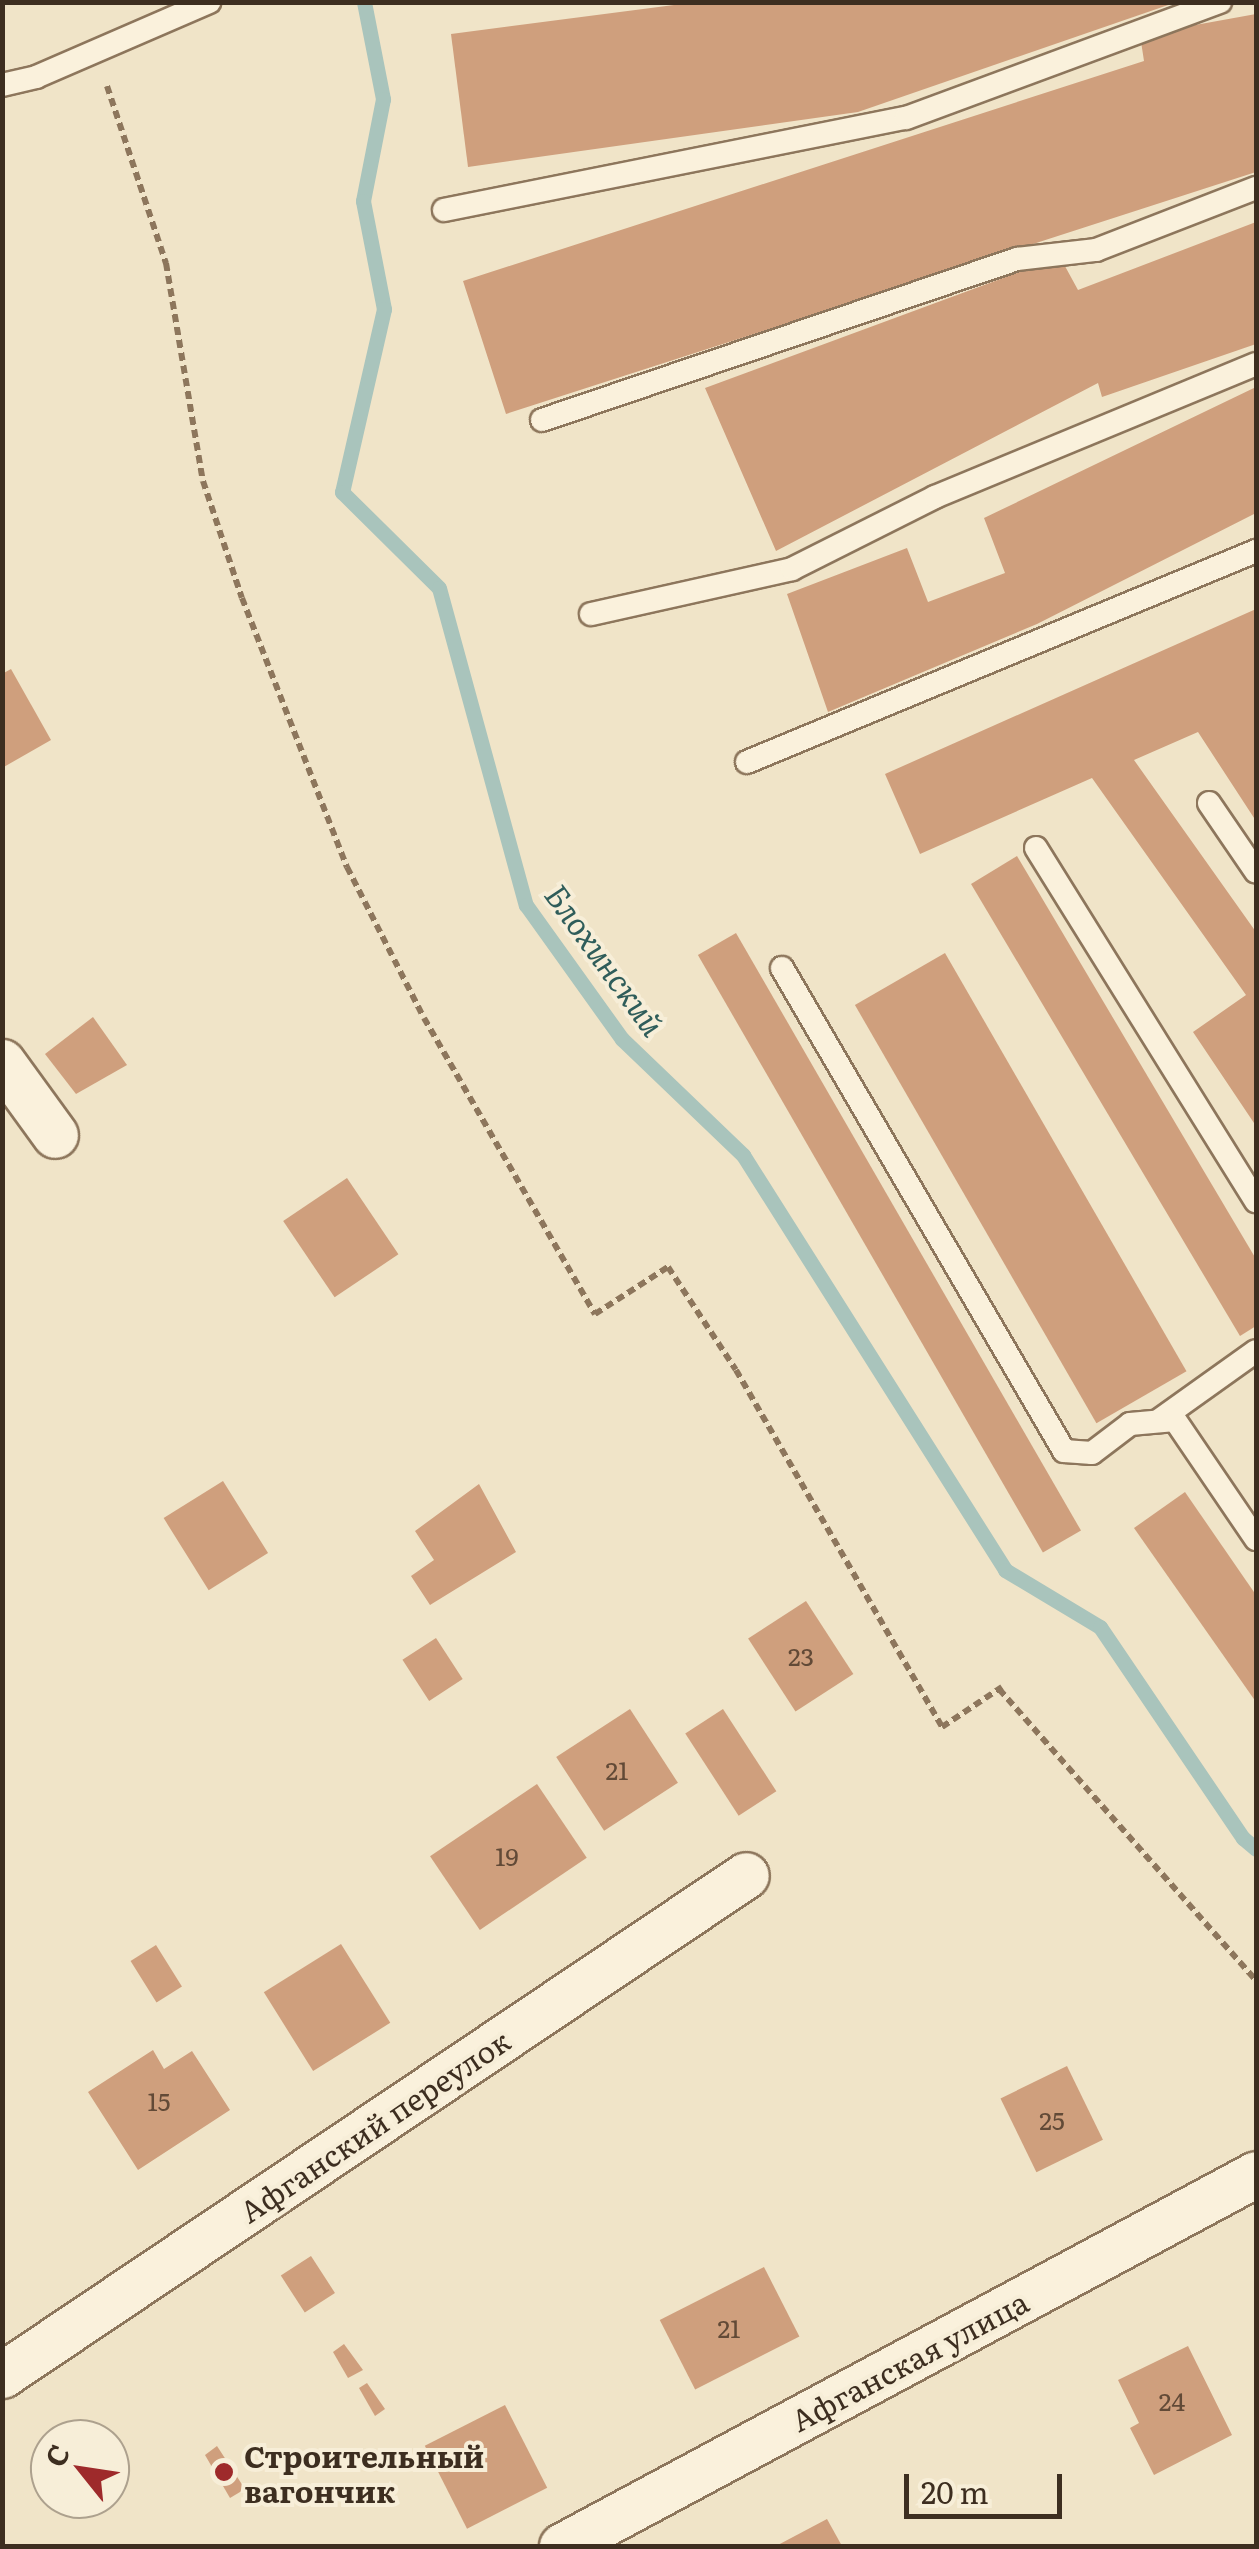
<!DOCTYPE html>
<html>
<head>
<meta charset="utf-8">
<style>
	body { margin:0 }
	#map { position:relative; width:1259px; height:2549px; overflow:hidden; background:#f0e4c8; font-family:Literata,serif }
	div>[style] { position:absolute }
	.stream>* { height:15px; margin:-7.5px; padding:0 7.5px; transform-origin:7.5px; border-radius:7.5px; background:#a9c4bc }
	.building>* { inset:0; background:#cf9f7d; transform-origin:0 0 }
	.path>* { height:6px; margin-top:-3px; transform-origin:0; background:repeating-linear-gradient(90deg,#8d765c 0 8px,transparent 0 13px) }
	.roads { filter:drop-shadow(2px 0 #8d765c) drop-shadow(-2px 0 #8d765c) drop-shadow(0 2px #8d765c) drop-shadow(0 -2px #8d765c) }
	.service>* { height:22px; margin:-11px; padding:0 11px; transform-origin:11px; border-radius:11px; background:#faf1dc }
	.minor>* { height:45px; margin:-22.5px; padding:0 22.5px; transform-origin:22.5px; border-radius:22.5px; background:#faf1dc }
	.dots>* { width:28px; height:28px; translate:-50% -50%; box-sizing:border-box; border:5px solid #f7eed8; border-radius:50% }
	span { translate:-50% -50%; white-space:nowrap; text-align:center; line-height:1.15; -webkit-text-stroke:8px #f7eed8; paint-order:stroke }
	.number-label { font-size:25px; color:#624a37 }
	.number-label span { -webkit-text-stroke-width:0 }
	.street-label { font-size:30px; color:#3d2e20 }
	.poi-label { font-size:30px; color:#3d2e20; font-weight:700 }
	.left { translate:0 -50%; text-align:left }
	.water-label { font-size:32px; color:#2f5d5a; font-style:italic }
	.frame { position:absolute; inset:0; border:5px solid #3d2e20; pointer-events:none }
	.north { position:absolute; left:30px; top:2419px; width:100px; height:100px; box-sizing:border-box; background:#f7eed8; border:2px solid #ada18e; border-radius:50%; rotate:300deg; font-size:28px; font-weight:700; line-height:40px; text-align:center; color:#3d2e20 }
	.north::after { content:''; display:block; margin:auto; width:35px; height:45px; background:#9e2a2b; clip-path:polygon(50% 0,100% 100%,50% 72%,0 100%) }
	.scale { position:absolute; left:904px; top:2474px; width:158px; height:45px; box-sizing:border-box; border:5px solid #3d2e20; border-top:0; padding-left:12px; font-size:30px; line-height:35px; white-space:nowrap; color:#3d2e20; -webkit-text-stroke:8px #f7eed8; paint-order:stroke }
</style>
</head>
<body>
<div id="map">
	<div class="stream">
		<div style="left:364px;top:2px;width:99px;rotate:78.9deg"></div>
		<div style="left:383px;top:99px;width:104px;rotate:101.1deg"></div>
		<div style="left:363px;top:201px;width:110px;rotate:79deg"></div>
		<div style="left:384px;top:309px;width:188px;rotate:102.9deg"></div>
		<div style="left:342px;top:492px;width:136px;rotate:44.7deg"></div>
		<div style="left:439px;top:588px;width:329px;rotate:74.7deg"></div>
		<div style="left:526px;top:905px;width:165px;rotate:54.4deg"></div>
		<div style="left:622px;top:1039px;width:168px;rotate:43.8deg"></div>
		<div style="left:743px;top:1155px;width:491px;rotate:57.7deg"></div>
		<div style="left:1005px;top:1570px;width:111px;rotate:31deg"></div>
		<div style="left:1100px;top:1627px;width:255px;rotate:55.9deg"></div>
		<div style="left:1243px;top:1838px;width:17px;rotate:40deg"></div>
	</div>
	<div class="building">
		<div style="clip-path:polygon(697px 2px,1174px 2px,1174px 3px,858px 112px,468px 167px,451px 34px)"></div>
		<div style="clip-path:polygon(1256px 14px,1256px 172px,506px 414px,463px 281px,1144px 61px,1140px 35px)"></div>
		<div style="clip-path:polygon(1256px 222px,1256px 344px,1102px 397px,1098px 383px,776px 551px,705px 388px,1060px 257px,1078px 290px)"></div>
		<div style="clip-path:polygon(1256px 387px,1256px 513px,1037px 624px,828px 712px,787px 594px,907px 548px,928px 602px,1005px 573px,984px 518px)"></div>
		<div style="clip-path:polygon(1256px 609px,1256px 821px,1198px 732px,1134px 760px,1256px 932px,1256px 1126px,1193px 1032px,1246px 995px,1092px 778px,920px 854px,885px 774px)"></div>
		<div style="clip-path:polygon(11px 669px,51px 740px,2px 768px,2px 674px)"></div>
		<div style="clip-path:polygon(1017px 856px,1256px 1259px,1256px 1326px,1240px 1336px,971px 884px)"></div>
		<div style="left:736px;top:933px;width:690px;height:44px;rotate:60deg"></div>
		<div style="left:945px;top:953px;width:483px;height:104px;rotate:60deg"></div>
		<div style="clip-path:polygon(93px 1017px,127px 1065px,76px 1094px,45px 1054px)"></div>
		<div style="left:347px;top:1178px;width:92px;height:77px;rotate:56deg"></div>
		<div style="left:223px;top:1481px;width:85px;height:70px;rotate:58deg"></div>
		<div style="clip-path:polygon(479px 1484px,516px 1552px,430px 1605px,411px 1576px,434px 1560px,415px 1531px)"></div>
		<div style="clip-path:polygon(1185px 1492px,1256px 1595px,1256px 1702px,1134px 1528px)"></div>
		<div style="left:806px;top:1601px;width:87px;height:69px;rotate:57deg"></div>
		<div style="left:436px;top:1638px;width:49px;height:40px;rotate:57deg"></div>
		<div style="left:630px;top:1709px;width:88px;height:88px;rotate:57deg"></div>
		<div style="left:723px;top:1709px;width:98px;height:45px;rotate:57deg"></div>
		<div style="left:537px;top:1784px;width:89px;height:129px;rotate:56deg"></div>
		<div style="left:341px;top:1944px;width:93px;height:91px;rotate:58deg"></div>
		<div style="left:156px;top:1945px;width:49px;height:30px;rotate:58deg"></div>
		<div style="clip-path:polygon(153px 2050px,164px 2069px,192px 2051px,230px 2110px,138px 2170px,88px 2092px)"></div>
		<div style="left:1067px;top:2066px;width:82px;height:74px;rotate:64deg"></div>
		<div style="left:311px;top:2256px;width:44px;height:36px;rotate:57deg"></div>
		<div style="left:764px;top:2267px;width:78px;height:117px;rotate:63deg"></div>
		<div style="clip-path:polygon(344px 2344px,363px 2370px,348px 2378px,333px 2352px)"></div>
		<div style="clip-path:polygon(1188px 2346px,1232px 2435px,1154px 2475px,1130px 2428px,1139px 2423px,1118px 2380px)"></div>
		<div style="clip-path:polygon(367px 2383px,385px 2409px,375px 2416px,359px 2388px)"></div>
		<div style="left:505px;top:2405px;width:93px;height:90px;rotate:63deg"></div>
		<div style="clip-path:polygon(217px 2446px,245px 2489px,230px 2498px,205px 2455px)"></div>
		<div style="clip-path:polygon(827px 2519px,842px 2546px,776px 2546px)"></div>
	</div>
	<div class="path">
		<div style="left:107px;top:86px;width:187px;rotate:71.6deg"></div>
		<div style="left:166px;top:263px;width:221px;rotate:80.4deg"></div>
		<div style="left:203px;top:481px;width:123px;rotate:71.6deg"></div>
		<div style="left:242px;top:598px;width:289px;rotate:68.7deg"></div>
		<div style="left:347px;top:867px;width:169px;rotate:63deg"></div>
		<div style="left:424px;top:1018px;width:342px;rotate:60deg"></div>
		<div style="left:595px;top:1314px;width:87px;rotate:-32.8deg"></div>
		<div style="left:668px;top:1267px;width:123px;rotate:56.6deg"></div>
		<div style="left:736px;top:1370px;width:412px;rotate:60deg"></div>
		<div style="left:942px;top:1727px;width:72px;rotate:-33.7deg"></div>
		<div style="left:999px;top:1689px;width:389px;rotate:48.6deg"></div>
	</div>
	<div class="roads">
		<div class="service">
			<div style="left:2px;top:85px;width:35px;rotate:-13deg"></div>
			<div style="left:36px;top:77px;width:189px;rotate:-23.4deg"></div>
			<div style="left:444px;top:210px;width:471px;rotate:-11.3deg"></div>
			<div style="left:906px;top:118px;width:335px;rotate:-20.3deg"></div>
			<div style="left:542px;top:420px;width:502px;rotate:-18.72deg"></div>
			<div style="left:1017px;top:259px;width:80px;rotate:-6.5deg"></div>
			<div style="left:1096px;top:250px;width:172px;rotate:-21.2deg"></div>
			<div style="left:591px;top:614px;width:206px;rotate:-12.6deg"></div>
			<div style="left:792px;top:569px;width:160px;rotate:-26.7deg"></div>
			<div style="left:935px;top:497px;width:347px;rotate:-22.5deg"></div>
			<div style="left:747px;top:762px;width:551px;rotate:-22.52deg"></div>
			<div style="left:1209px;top:803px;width:83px;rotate:55.7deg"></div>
			<div style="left:1036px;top:848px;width:416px;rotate:58.1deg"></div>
			<div style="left:782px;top:968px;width:559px;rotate:59.72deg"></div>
			<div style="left:1064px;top:1451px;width:28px;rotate:4deg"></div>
			<div style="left:1092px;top:1453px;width:48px;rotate:-37.3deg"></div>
			<div style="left:1130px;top:1424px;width:45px;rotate:-5.1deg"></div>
			<div style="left:1175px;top:1420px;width:144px;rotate:55.8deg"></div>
			<div style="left:1158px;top:1421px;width:120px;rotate:-35.5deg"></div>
		</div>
		<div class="minor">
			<div style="left:2px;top:1062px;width:90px;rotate:54deg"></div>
			<div style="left:2px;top:2375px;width:896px;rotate:-33.9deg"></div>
			<div style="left:562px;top:2546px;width:787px;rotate:-28.19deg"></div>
		</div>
	</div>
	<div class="dots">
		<div style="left:224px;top:2472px;background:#9e2a2b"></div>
	</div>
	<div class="number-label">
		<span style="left:801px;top:1656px">23</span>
		<span style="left:617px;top:1770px">21</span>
		<span style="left:507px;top:1856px">19</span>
		<span style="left:159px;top:2101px">15</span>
		<span style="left:1052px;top:2120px">25</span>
		<span style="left:729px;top:2328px">21</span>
		<span style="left:1172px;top:2401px">24</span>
	</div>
	<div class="street-label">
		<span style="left:374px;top:2125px;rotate:-34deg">Афганский переулок</span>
		<span style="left:909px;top:2360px;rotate:-28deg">Афганская улица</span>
	</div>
	<div class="poi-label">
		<span class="left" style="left:244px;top:2472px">Строительный<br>вагончик</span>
	</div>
	<div class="water-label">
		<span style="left:606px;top:959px;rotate:54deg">Блохинский</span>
	</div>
	<div class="frame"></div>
	<div class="north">С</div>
	<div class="scale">20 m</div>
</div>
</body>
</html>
